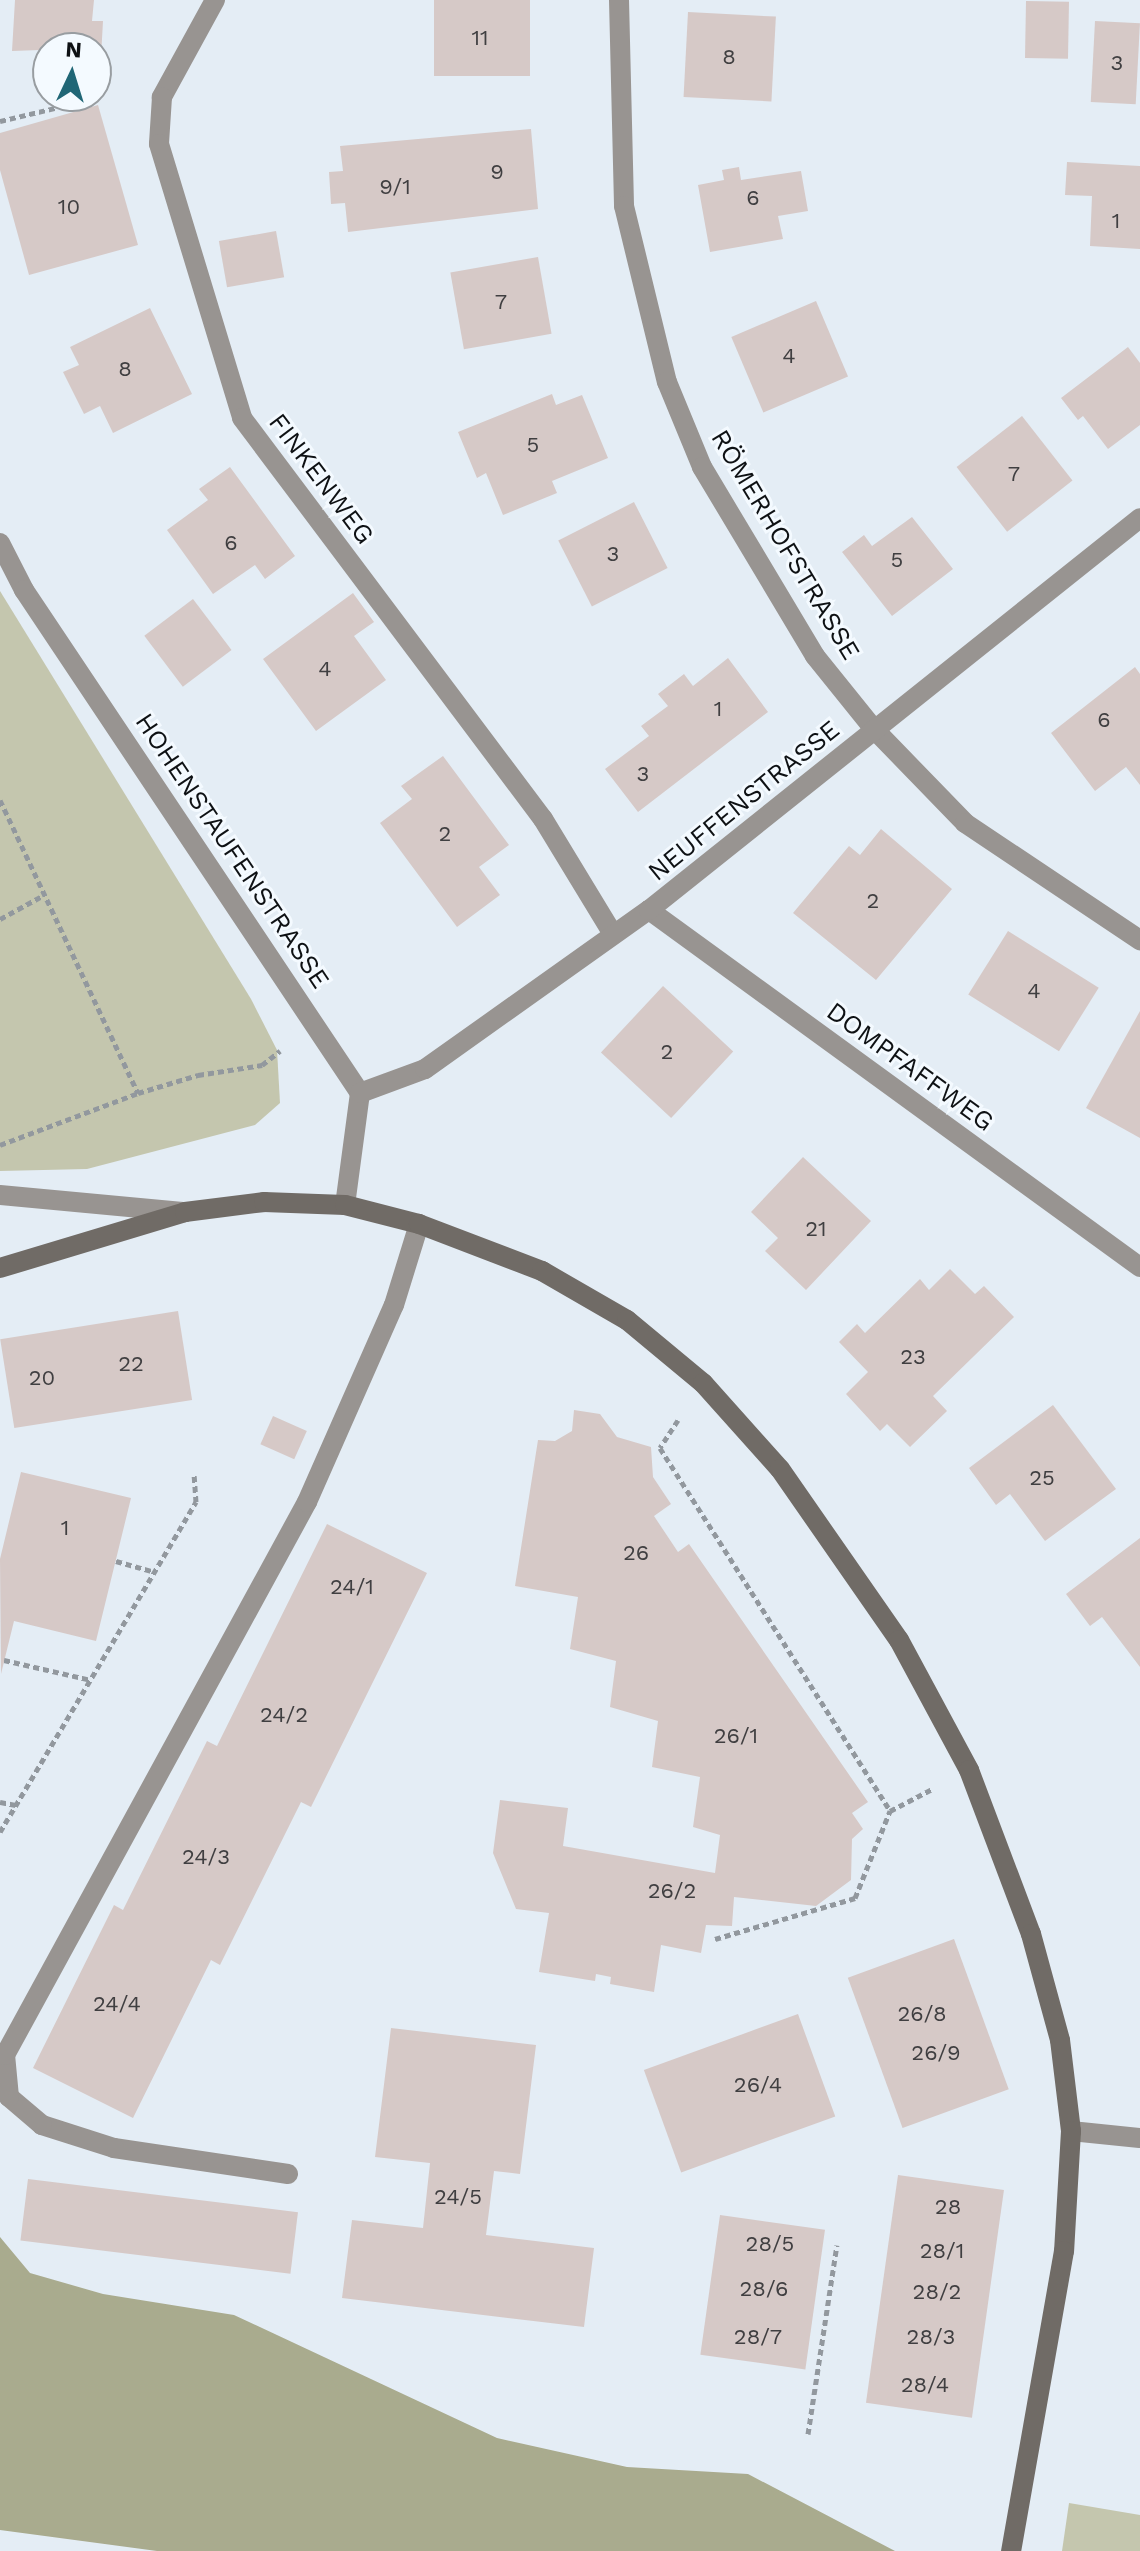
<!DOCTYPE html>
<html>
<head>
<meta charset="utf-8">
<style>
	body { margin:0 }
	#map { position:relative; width:1140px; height:2551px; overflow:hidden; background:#e4edf5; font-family:"Work Sans",sans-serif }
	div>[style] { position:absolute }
	.green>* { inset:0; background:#c4c6ae }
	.forest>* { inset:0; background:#a9ab8e }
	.building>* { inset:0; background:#d6c9c7; transform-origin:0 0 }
	.path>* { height:5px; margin-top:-2.5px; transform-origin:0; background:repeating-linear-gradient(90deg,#92989e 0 6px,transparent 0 10px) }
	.lane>* { height:20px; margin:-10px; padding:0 10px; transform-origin:10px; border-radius:10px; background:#989491 }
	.street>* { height:20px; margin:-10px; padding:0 10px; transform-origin:10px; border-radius:10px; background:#989491 }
	.secondary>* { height:20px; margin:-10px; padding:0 10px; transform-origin:10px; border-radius:10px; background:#706b66 }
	span { translate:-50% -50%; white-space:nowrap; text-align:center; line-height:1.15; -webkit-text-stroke:6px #f4faff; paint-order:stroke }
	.number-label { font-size:22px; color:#403f41 }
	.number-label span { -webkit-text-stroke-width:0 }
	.street-label { font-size:26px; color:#0e1114 }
	.north { position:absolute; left:32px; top:32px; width:80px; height:80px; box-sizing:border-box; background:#f4faff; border:2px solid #989da1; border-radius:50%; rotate:4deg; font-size:22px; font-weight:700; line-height:32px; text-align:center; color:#0e1114 }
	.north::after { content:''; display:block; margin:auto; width:28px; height:36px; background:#206676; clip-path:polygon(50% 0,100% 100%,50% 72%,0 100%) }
</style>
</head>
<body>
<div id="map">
	<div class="green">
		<div style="clip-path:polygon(0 591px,251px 999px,277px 1050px,280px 1103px,255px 1125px,87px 1169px,0 1171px)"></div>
		<div style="clip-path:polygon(1069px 2503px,1140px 2515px,1140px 2551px,1062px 2551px)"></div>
	</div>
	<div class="forest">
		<div style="clip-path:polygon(0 2237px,30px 2273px,103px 2294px,234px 2315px,497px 2438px,627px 2467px,748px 2474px,895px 2551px,157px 2551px,0 2530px)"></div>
	</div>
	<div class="building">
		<div style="clip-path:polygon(15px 0,94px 0,92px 21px,103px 21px,101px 57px,96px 56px,96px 48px,12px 51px)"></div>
		<div style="left:434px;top:0;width:96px;height:76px"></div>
		<div style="left:1026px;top:1px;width:43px;height:57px;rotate:1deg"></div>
		<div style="left:688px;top:12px;width:88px;height:85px;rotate:3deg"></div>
		<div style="left:1095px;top:21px;width:45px;height:81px;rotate:3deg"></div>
		<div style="clip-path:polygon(98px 105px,138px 245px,29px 275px,0 170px,0 133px)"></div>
		<div style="clip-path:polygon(531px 129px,538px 209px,348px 232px,345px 203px,331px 204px,329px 172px,343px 171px,340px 146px)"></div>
		<div style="clip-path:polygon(1067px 162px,1140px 166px,1140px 249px,1090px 246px,1092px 196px,1065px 195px)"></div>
		<div style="clip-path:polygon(739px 167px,741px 180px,801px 171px,808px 211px,778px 216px,783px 239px,710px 252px,698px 185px,724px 180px,722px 170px)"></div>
		<div style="left:276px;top:231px;width:47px;height:58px;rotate:80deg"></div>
		<div style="left:538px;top:257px;width:78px;height:89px;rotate:80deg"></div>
		<div style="left:816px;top:301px;width:82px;height:92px;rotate:67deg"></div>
		<div style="clip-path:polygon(150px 308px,192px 394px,113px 433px,100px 406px,84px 414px,63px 372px,79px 365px,70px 347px)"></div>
		<div style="clip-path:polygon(1128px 347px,1140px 363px,1140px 425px,1108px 449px,1083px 416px,1078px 420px,1061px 398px)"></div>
		<div style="clip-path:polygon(552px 394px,556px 405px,582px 395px,608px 458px,552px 481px,557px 493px,503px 515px,486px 473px,477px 478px,458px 432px)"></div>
		<div style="left:1022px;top:416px;width:82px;height:83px;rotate:52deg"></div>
		<div style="clip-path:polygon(230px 467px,295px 556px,265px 579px,255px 565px,213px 594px,167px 530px,208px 500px,199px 489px)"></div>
		<div style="left:634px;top:502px;width:74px;height:85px;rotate:63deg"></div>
		<div style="clip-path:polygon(912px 517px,953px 569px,892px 616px,842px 552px,864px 535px,872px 546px)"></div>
		<div style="clip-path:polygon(353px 593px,374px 622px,354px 636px,386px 680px,316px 731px,263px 659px)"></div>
		<div style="left:193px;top:599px;width:64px;height:61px;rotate:53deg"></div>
		<div style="clip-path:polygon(728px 658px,768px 712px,638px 812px,605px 769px,649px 736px,641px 726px,668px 706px,658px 694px,684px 674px,693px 686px)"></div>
		<div style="clip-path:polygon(1135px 667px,1140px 674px,1140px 785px,1126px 767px,1095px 791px,1051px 733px)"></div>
		<div style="clip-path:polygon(443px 756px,509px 845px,479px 867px,500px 895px,457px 927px,380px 823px,412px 799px,401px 786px)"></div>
		<div style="clip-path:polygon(881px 829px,952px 889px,876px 980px,793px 913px,849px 846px,860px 855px)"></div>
		<div style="left:1008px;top:931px;width:107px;height:75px;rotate:32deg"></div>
		<div style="left:663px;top:986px;width:96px;height:91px;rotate:43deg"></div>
		<div style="clip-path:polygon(1140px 1011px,1140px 1138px,1086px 1108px)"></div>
		<div style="clip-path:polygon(803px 1157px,871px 1221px,806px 1290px,765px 1251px,778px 1238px,751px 1212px)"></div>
		<div style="clip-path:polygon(950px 1269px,975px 1294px,984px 1286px,1014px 1317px,933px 1396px,947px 1411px,910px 1447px,887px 1424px,880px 1431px,846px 1394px,868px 1372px,839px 1342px,857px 1324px,865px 1333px,920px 1279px,929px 1290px)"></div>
		<div style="left:178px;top:1311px;width:90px;height:180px;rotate:81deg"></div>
		<div style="clip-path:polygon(1053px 1405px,1116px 1489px,1045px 1541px,1010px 1494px,996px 1505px,969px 1468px)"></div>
		<div style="clip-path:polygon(574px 1410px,600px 1414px,617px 1437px,651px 1447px,653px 1477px,671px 1504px,654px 1516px,678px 1552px,689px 1544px,868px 1802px,852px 1813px,863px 1829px,852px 1839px,851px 1880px,816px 1906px,734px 1897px,732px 1926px,706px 1925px,701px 1953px,661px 1945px,654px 1992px,610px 1984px,611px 1977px,596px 1974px,595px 1981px,539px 1972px,549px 1913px,516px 1909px,493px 1853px,500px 1800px,568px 1808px,563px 1846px,715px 1873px,720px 1835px,693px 1827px,700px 1777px,652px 1767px,658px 1721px,610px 1707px,616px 1661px,570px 1649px,578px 1597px,515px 1586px,538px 1440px,555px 1441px,572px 1431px)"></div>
		<div style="left:273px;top:1416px;width:37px;height:31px;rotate:24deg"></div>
		<div style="clip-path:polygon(21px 1472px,131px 1498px,96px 1641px,14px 1621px,1px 1674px,0 1559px)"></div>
		<div style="clip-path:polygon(327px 1524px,427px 1573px,311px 1807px,301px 1802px,220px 1965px,211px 1960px,133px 2118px,33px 2068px,114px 1905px,123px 1910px,207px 1741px,217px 1746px)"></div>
		<div style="clip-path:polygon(1140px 1538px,1140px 1667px,1102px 1617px,1090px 1626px,1066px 1594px)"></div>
		<div style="left:954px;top:1939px;width:160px;height:113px;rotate:70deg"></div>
		<div style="left:798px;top:2014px;width:109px;height:164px;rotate:70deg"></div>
		<div style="clip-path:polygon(391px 2028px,536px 2045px,520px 2174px,494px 2171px,486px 2235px,594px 2248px,584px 2327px,342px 2298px,352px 2220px,423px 2228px,430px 2163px,375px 2157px)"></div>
		<div style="left:898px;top:2175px;width:107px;height:230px;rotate:8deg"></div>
		<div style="left:28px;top:2179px;width:272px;height:62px;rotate:7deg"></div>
		<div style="left:720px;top:2215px;width:106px;height:141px;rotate:8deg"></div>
	</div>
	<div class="path">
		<div style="left:0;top:121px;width:57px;rotate:-13.3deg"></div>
		<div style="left:0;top:800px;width:324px;rotate:64.8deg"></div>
		<div style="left:138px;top:1093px;width:63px;rotate:-16.7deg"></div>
		<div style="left:198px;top:1075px;width:65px;rotate:-8.9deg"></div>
		<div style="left:262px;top:1065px;width:23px;rotate:-38deg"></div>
		<div style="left:0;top:919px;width:48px;rotate:-28.7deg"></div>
		<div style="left:0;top:1145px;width:147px;rotate:-20.6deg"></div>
		<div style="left:678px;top:1420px;width:33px;rotate:123deg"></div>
		<div style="left:660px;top:1448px;width:430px;rotate:57.6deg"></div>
		<div style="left:116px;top:1561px;width:41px;rotate:15.8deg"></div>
		<div style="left:4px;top:1660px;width:89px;rotate:12.9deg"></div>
		<div style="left:0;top:1802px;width:16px;rotate:11deg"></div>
		<div style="left:0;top:1832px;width:384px;rotate:-59.3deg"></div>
		<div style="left:196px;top:1502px;width:28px;rotate:-94deg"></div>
		<div style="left:715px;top:1939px;width:146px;rotate:-16.3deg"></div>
		<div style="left:855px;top:1898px;width:94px;rotate:-68.1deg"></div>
		<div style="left:890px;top:1811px;width:47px;rotate:-27.6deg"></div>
		<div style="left:808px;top:2434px;width:191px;rotate:-81.3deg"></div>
	</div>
	<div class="lane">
		<div style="left:215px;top:0;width:111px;rotate:118.7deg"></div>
		<div style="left:162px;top:97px;width:47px;rotate:93.7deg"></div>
		<div style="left:159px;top:144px;width:286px;rotate:73.1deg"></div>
		<div style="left:242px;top:418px;width:501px;rotate:53.11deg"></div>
		<div style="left:543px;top:819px;width:135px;rotate:58.7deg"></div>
		<div style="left:288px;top:2174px;width:176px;rotate:-171.5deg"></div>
		<div style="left:114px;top:2148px;width:76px;rotate:-162.3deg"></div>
		<div style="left:42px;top:2125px;width:43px;rotate:-139.7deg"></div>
		<div style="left:9px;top:2097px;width:42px;rotate:-95.4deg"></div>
		<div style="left:5px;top:2055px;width:630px;rotate:-61.36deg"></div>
		<div style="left:307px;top:1502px;width:215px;rotate:-66.2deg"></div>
		<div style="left:394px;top:1305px;width:85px;rotate:-72.8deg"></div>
	</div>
	<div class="street">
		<div style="left:619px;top:0;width:206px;rotate:88.6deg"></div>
		<div style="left:624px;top:206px;width:181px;rotate:76.3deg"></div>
		<div style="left:667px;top:382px;width:92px;rotate:67.6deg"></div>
		<div style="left:702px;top:467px;width:220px;rotate:59.1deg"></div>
		<div style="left:815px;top:656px;width:94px;rotate:51.1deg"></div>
		<div style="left:874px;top:729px;width:131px;rotate:45.9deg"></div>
		<div style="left:965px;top:823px;width:211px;rotate:33.8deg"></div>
		<div style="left:0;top:543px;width:53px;rotate:62.9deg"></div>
		<div style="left:24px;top:590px;width:605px;rotate:56.26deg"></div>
		<div style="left:360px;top:1093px;width:113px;rotate:97.6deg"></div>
		<div style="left:649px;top:910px;width:607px;rotate:36.02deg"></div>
		<div style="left:360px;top:1093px;width:69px;rotate:-20.3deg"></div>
		<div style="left:425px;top:1069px;width:275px;rotate:-35.4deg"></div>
		<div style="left:649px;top:910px;width:628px;rotate:-38.6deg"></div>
		<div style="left:0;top:1195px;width:186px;rotate:5.3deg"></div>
		<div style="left:1071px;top:2131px;width:69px;rotate:5.8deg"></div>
	</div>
	<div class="secondary">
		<div style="left:0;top:1268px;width:193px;rotate:-16.8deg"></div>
		<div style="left:185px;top:1212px;width:80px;rotate:-7.2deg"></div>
		<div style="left:264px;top:1202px;width:81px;rotate:2.1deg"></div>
		<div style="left:345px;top:1205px;width:76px;rotate:14.4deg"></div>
		<div style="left:419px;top:1224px;width:132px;rotate:20.9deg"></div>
		<div style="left:542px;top:1271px;width:98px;rotate:30deg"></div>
		<div style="left:627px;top:1320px;width:99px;rotate:39.7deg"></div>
		<div style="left:703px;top:1383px;width:115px;rotate:48.2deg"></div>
		<div style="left:780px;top:1469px;width:208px;rotate:55.2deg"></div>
		<div style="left:899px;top:1640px;width:148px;rotate:61.7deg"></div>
		<div style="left:969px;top:1770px;width:175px;rotate:69.3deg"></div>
		<div style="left:1031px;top:1934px;width:110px;rotate:74.7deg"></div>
		<div style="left:1060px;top:2040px;width:92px;rotate:83.1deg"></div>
		<div style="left:1071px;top:2131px;width:120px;rotate:93.3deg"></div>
		<div style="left:1064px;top:2251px;width:305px;rotate:100deg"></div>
	</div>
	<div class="number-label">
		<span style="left:480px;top:38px">11</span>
		<span style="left:729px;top:57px">8</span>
		<span style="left:1117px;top:63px">3</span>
		<span style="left:497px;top:172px">9</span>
		<span style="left:395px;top:187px">9/1</span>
		<span style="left:753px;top:198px">6</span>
		<span style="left:69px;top:207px">10</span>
		<span style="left:1116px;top:221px">1</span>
		<span style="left:501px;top:302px">7</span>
		<span style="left:789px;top:356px">4</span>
		<span style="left:125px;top:369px">8</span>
		<span style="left:533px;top:445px">5</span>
		<span style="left:1014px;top:474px">7</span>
		<span style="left:231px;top:543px">6</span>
		<span style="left:613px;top:554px">3</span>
		<span style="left:897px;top:560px">5</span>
		<span style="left:325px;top:669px">4</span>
		<span style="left:718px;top:709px">1</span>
		<span style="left:1104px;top:720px">6</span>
		<span style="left:643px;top:774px">3</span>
		<span style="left:445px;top:834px">2</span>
		<span style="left:873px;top:901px">2</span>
		<span style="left:1034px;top:991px">4</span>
		<span style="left:667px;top:1052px">2</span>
		<span style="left:816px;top:1229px">21</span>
		<span style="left:913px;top:1357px">23</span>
		<span style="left:131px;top:1364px">22</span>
		<span style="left:42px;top:1378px">20</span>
		<span style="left:1042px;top:1478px">25</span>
		<span style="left:65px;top:1528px">1</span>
		<span style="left:636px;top:1553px">26</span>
		<span style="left:352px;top:1587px">24/1</span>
		<span style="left:284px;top:1715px">24/2</span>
		<span style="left:736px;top:1736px">26/1</span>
		<span style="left:206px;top:1857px">24/3</span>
		<span style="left:672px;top:1891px">26/2</span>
		<span style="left:117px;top:2004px">24/4</span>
		<span style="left:922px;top:2014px">26/8</span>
		<span style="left:936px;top:2053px">26/9</span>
		<span style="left:758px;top:2085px">26/4</span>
		<span style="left:458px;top:2197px">24/5</span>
		<span style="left:948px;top:2207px">28</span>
		<span style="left:770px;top:2244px">28/5</span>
		<span style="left:942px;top:2251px">28/1</span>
		<span style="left:764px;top:2289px">28/6</span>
		<span style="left:937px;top:2292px">28/2</span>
		<span style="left:758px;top:2337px">28/7</span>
		<span style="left:931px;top:2337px">28/3</span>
		<span style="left:925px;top:2385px">28/4</span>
	</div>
	<div class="street-label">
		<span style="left:321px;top:479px;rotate:53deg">FINKENWEG</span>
		<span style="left:785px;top:545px;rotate:59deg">RÖMERHOFSTRASSE</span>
		<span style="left:744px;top:801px;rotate:-39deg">NEUFFENSTRASSE</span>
		<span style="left:232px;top:851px;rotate:56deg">HOHENSTAUFENSTRASSE</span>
		<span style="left:910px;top:1067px;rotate:36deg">DOMPFAFFWEG</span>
	</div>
	<div class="north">N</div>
</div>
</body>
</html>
